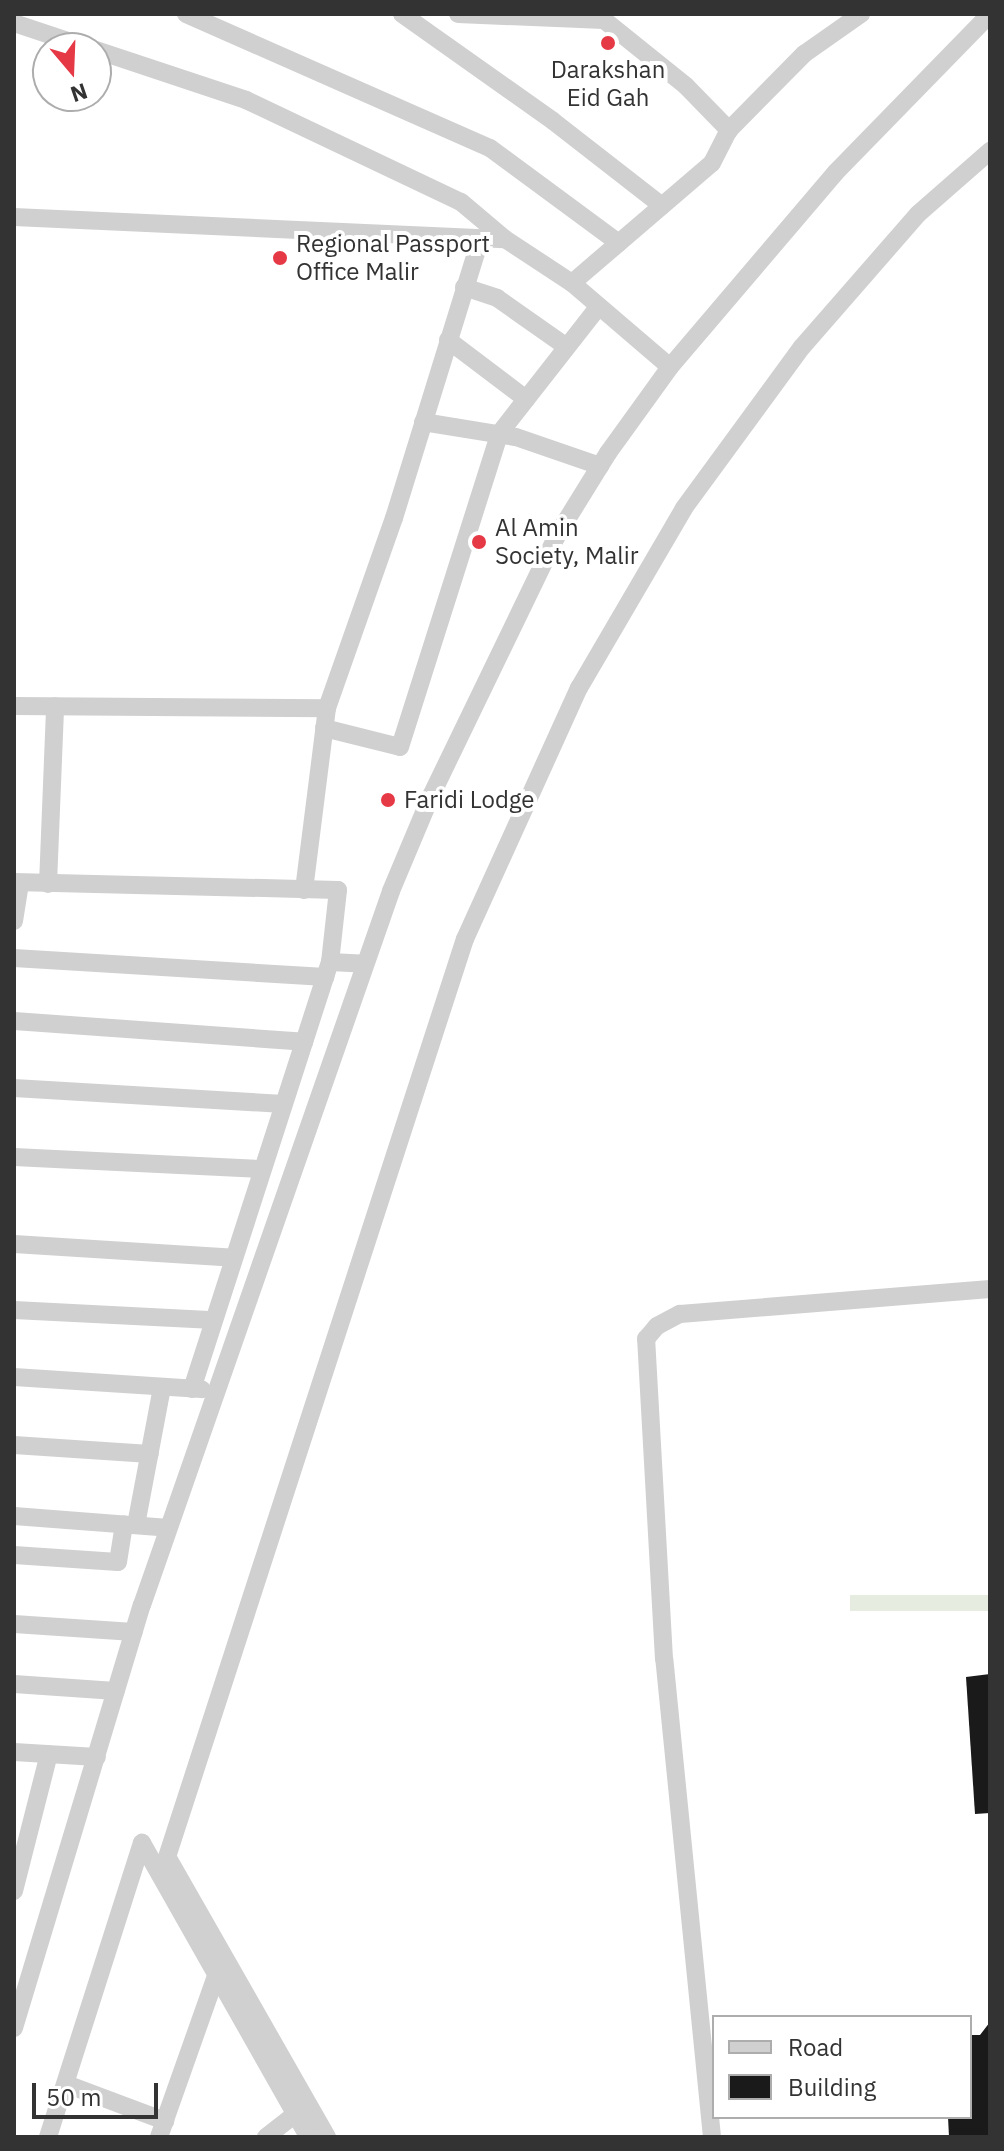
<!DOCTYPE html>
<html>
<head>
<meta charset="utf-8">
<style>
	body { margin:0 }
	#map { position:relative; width:1004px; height:2151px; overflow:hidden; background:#fff; font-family:"IBM Plex Sans",sans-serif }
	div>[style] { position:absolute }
	.green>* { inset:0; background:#e6ecdf; transform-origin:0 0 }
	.building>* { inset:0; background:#1a1a1a }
	.minor>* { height:18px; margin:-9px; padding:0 9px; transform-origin:9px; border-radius:9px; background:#d0d0d0 }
	.dots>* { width:22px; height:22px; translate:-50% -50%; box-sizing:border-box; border:4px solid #fff; border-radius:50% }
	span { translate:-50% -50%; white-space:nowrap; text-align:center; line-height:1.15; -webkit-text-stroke:8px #fff; paint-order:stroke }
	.poi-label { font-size:24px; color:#333 }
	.left { translate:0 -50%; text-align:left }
	.frame { position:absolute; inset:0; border:16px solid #333; pointer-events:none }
	.legend { position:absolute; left:712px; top:2015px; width:260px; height:104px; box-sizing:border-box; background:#fff; border:2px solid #adadad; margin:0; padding:10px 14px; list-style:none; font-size:24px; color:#333 }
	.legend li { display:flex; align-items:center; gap:16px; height:40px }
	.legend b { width:40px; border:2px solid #adadad }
	.north { position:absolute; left:32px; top:32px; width:80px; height:80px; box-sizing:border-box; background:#fff; border:2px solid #adadad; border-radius:50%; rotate:161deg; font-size:22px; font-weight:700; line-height:32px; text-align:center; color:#333 }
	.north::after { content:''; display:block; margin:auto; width:28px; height:36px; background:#e63946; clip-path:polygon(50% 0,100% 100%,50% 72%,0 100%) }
	.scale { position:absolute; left:32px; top:2083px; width:126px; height:36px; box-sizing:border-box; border:4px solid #333; border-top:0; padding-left:10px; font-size:24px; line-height:28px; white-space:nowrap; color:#333; -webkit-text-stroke:6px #fff; paint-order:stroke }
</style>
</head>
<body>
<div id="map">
	<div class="green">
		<div style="left:990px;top:1595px;width:16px;height:140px;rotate:90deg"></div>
	</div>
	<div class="building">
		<div style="clip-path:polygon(990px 1674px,990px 1813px,975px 1814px,966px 1677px)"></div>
		<div style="clip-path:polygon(990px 2022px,990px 2137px,949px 2137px,948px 2117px,970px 2117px,970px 2035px,980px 2035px)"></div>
	</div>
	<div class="minor">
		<div style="left:186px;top:14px;width:332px;rotate:23.8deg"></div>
		<div style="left:490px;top:148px;width:160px;rotate:36.4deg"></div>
		<div style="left:402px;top:14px;width:185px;rotate:35.3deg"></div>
		<div style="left:553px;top:121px;width:138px;rotate:37.9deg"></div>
		<div style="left:458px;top:14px;width:146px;rotate:2.4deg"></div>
		<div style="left:604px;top:20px;width:105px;rotate:38.8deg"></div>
		<div style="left:686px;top:86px;width:62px;rotate:45.7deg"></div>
		<div style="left:14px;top:23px;width:79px;rotate:18.4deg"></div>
		<div style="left:96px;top:50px;width:158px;rotate:18.4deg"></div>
		<div style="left:246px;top:100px;width:238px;rotate:25.4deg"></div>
		<div style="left:461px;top:202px;width:57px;rotate:40.1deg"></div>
		<div style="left:14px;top:217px;width:491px;rotate:2.6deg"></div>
		<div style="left:505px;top:239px;width:80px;rotate:33.3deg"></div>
		<div style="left:572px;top:283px;width:129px;rotate:40.6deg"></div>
		<div style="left:572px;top:283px;width:184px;rotate:-40.6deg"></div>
		<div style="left:712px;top:163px;width:37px;rotate:-63deg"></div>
		<div style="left:729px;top:130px;width:107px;rotate:-45.4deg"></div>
		<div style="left:804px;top:54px;width:70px;rotate:-35.1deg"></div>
		<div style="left:464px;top:287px;width:35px;rotate:18deg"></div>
		<div style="left:497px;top:298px;width:85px;rotate:35deg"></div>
		<div style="left:448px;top:340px;width:98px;rotate:37.1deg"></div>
		<div style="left:423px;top:422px;width:94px;rotate:9.2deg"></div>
		<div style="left:516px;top:437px;width:89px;rotate:19deg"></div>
		<div style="left:14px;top:706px;width:313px;rotate:0.4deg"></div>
		<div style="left:324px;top:728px;width:78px;rotate:14deg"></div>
		<div style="left:400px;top:747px;width:328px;rotate:-72.4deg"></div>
		<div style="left:499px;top:434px;width:162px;rotate:-52deg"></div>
		<div style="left:14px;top:882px;width:324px;rotate:1.4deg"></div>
		<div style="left:338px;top:890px;width:72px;rotate:96.3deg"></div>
		<div style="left:330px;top:962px;width:35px;rotate:3deg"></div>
		<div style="left:48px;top:884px;width:178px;rotate:-87.7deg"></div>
		<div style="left:304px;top:890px;width:183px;rotate:-82.8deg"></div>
		<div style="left:327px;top:708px;width:201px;rotate:-70.6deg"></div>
		<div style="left:394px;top:518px;width:291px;rotate:-72.8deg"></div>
		<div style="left:14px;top:921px;width:38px;rotate:-81deg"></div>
		<div style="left:14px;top:958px;width:312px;rotate:3.5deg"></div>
		<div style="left:14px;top:1021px;width:291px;rotate:4.1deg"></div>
		<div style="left:14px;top:1088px;width:270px;rotate:3.4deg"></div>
		<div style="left:14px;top:1157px;width:249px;rotate:2.8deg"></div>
		<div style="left:14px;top:1244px;width:220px;rotate:3.6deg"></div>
		<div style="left:14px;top:1310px;width:200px;rotate:2.9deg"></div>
		<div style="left:14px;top:1377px;width:188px;rotate:3.7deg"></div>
		<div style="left:192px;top:1389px;width:449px;rotate:-72.1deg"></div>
		<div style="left:14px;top:1445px;width:136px;rotate:3.8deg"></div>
		<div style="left:14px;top:1516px;width:155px;rotate:4.4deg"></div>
		<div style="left:136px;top:1525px;width:140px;rotate:-79.3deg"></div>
		<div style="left:14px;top:1555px;width:104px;rotate:3.9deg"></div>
		<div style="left:118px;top:1562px;width:38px;rotate:-81deg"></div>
		<div style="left:14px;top:1624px;width:120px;rotate:3.8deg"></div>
		<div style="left:14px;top:1684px;width:102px;rotate:3.9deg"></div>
		<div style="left:14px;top:1752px;width:83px;rotate:3.4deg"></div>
		<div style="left:14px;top:1891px;width:141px;rotate:-75.7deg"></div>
		<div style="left:14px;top:2028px;width:442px;rotate:-73.2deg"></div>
		<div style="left:142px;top:1605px;width:756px;rotate:-70.77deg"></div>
		<div style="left:391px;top:891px;width:103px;rotate:-67.2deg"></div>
		<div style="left:431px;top:796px;width:288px;rotate:-64.2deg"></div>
		<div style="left:556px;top:537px;width:99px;rotate:-58.2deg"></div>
		<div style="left:608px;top:453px;width:106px;rotate:-54.2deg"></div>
		<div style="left:670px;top:367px;width:256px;rotate:-49.6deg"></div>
		<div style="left:836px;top:172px;width:221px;rotate:-45.7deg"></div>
		<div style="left:66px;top:2084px;width:106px;rotate:20.5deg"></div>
		<div style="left:48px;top:2137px;width:309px;rotate:-72.3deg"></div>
		<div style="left:142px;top:1843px;width:338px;rotate:60.5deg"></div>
		<div style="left:159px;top:2137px;width:171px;rotate:-70.5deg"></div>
		<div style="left:266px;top:2137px;width:37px;rotate:-38deg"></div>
		<div style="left:327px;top:2137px;width:322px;rotate:-119.7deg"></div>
		<div style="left:167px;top:1857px;width:965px;rotate:-72.02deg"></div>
		<div style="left:465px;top:939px;width:276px;rotate:-65.6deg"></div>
		<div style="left:579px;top:688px;width:208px;rotate:-59.7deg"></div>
		<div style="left:684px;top:508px;width:200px;rotate:-53.8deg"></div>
		<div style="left:802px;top:347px;width:176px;rotate:-48.9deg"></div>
		<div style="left:918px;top:214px;width:96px;rotate:-41.2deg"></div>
		<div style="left:712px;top:2137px;width:480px;rotate:-95.7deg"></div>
		<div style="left:664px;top:1659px;width:321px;rotate:-93.2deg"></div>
		<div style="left:646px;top:1339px;width:17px;rotate:-50deg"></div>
		<div style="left:657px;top:1326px;width:26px;rotate:-28deg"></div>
		<div style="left:680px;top:1314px;width:311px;rotate:-4.6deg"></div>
	</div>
	<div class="dots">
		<div style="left:608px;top:43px;background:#e63946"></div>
		<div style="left:280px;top:258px;background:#e63946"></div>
		<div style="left:479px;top:542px;background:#e63946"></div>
		<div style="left:388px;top:800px;background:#e63946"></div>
	</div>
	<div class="poi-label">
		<span style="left:608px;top:84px">Darakshan<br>Eid Gah</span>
		<span class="left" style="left:296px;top:258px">Regional Passport<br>Office Malir</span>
		<span class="left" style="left:495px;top:542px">Al Amin<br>Society, Malir</span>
		<span class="left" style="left:404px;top:800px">Faridi Lodge</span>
	</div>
	<div class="frame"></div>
	<ul class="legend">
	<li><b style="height:10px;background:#d0d0d0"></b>Road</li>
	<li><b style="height:22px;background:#1a1a1a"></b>Building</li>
	</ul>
	<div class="north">N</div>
	<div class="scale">50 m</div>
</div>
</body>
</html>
